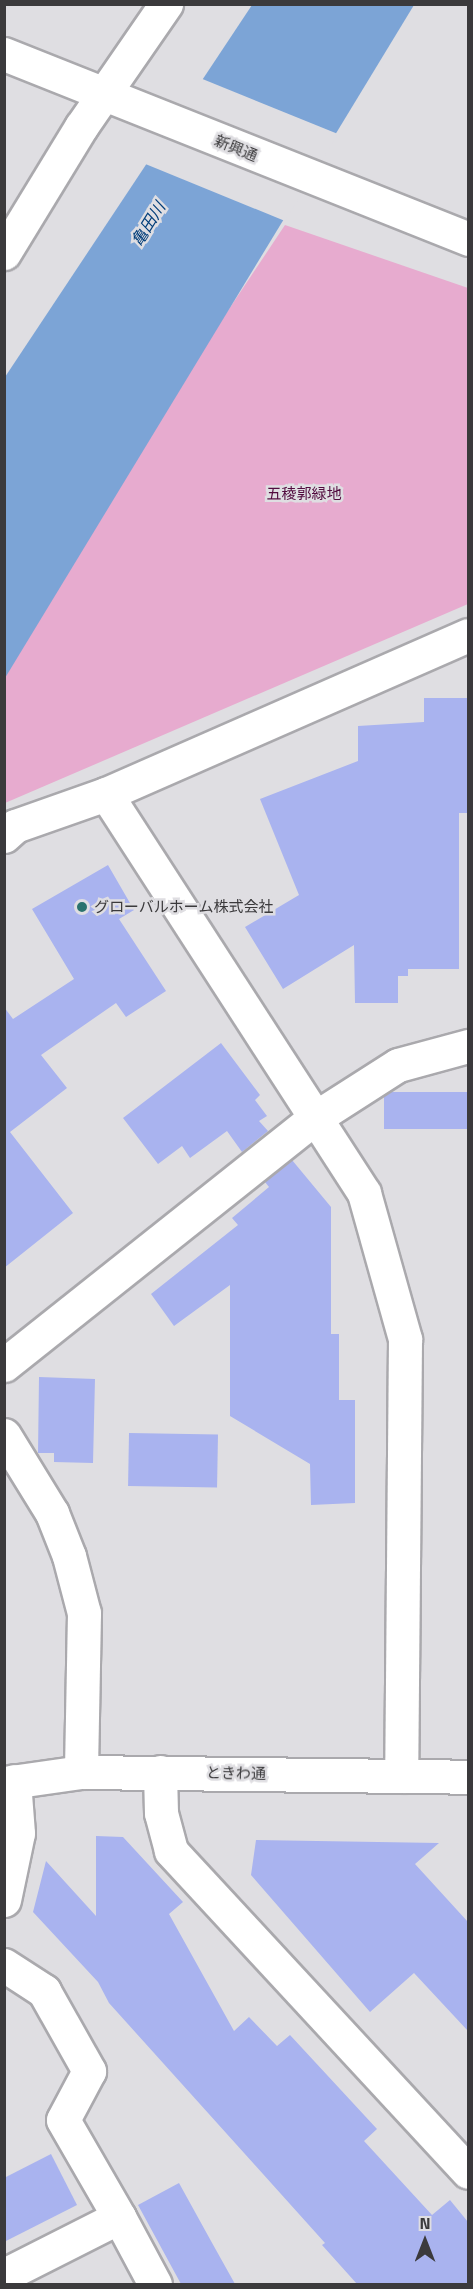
<!DOCTYPE html>
<html>
<head>
<meta charset="utf-8">
<style>
	body { margin:0 }
	#map { position:relative; width:473px; height:2289px; overflow:hidden; background:#dfdee2; font-family:"Titillium Web","Noto Sans JP",sans-serif }
	div>[style] { position:absolute }
	.green>* { inset:0; background:#e7abcf }
	.water>* { inset:0; background:#7ca4d6 }
	.pier>* { inset:0; background:#dfdee2 }
	.building>* { inset:0; background:#a9b3ef; transform-origin:0 0 }
	.roads { filter:drop-shadow(2px 0 #aaa9ad) drop-shadow(-2px 0 #aaa9ad) drop-shadow(0 2px #aaa9ad) drop-shadow(0 -2px #aaa9ad) }
	.minor>* { height:33px; margin:-16.5px; padding:0 16.5px; transform-origin:16.5px; border-radius:16.5px; background:#fff }
	.tertiary>* { height:33px; margin:-16.5px; padding:0 16.5px; transform-origin:16.5px; border-radius:16.5px; background:#fff }
	.dots>* { width:16px; height:16px; translate:-50% -50%; box-sizing:border-box; border:3px solid #dfdee2; border-radius:50% }
	span { translate:-50% -50%; white-space:nowrap; text-align:center; line-height:1.15; -webkit-text-stroke:5px #dfdee2; paint-order:stroke }
	.street-label { font-size:15px; color:#3b3a3c }
	.park-label { font-size:15px; color:#520b3f }
	.poi-label { font-size:15px; color:#3b3a3c }
	.left { translate:0 -50%; text-align:left }
	.water-label { font-size:16px; color:#023e7a; font-style:italic }
	.frame { position:absolute; inset:0; border:6px solid #3b3a3c; pointer-events:none }
	.north { position:absolute; left:395px; top:2211px; width:60px; height:60px; -webkit-text-stroke:4px #dfdee2; paint-order:stroke; rotate:0deg; font-size:16px; font-weight:700; line-height:24px; text-align:center; color:#3b3a3c }
	.north::after { content:''; display:block; margin:auto; width:21px; height:27px; background:#3b3a3c; clip-path:polygon(50% 0,100% 100%,50% 72%,0 100%) }
</style>
</head>
<body>
<div id="map">
	<div class="green">
		<div style="clip-path:polygon(285px 225px,468px 288px,468px 604px,5px 803px,5px 646px)"></div>
	</div>
	<div class="water">
		<div style="clip-path:polygon(252px 5px,414px 5px,5px 678px,5px 377px)"></div>
	</div>
	<div class="pier">
		<div style="clip-path:polygon(200px 78px,338px 134px,285px 221px,143px 163px)"></div>
	</div>
	<div class="building">
		<div style="clip-path:polygon(424px 698px,468px 698px,468px 813px,459px 813px,459px 969px,408px 969px,408px 976px,398px 976px,398px 1003px,355px 1003px,354px 945px,283px 989px,245px 927px,299px 895px,260px 799px,358px 761px,358px 726px,424px 722px)"></div>
		<div style="clip-path:polygon(108px 865px,134px 910px,119px 919px,166px 991px,126px 1017px,116px 1003px,41px 1055px,67px 1088px,10px 1132px,73px 1213px,4px 1268px,4px 1007px,13px 1019px,74px 979px,32px 909px)"></div>
		<div style="clip-path:polygon(221px 1043px,260px 1095px,255px 1100px,267px 1116px,259px 1121px,268px 1131px,242px 1152px,227px 1131px,190px 1158px,182px 1146px,158px 1164px,123px 1118px)"></div>
		<div style="left:468px;top:1092px;width:37px;height:84px;rotate:90deg"></div>
		<div style="clip-path:polygon(292px 1160px,331px 1207px,331px 1334px,339px 1334px,339px 1400px,355px 1400px,355px 1503px,311px 1505px,310px 1464px,230px 1416px,230px 1285px,174px 1326px,151px 1294px,238px 1225px,232px 1218px,269px 1187px,265px 1182px)"></div>
		<div style="clip-path:polygon(39px 1377px,95px 1379px,93px 1463px,54px 1462px,54px 1453px,38px 1453px)"></div>
		<div style="left:129px;top:1433px;width:89px;height:53px;rotate:1deg"></div>
		<div style="clip-path:polygon(96px 1836px,123px 1837px,183px 1902px,169px 1914px,234px 2031px,249px 2017px,277px 2046px,290px 2035px,377px 2129px,364px 2141px,432px 2215px,450px 2200px,468px 2222px,468px 2284px,357px 2284px,322px 2245px,325px 2243px,109px 2003px,98px 1982px,33px 1912px,46px 1861px,96px 1916px)"></div>
		<div style="clip-path:polygon(256px 1840px,439px 1843px,415px 1864px,468px 1922px,468px 2031px,414px 1973px,370px 2012px,251px 1875px)"></div>
		<div style="clip-path:polygon(51px 2154px,77px 2205px,4px 2242px,4px 2178px)"></div>
		<div style="clip-path:polygon(179px 2183px,211px 2241px,235px 2284px,181px 2284px,138px 2205px)"></div>
	</div>
	<div class="roads">
		<div class="minor">
			<div style="left:4px;top:253px;width:148px;rotate:-58.6deg"></div>
			<div style="left:81px;top:127px;width:150px;rotate:-55.4deg"></div>
			<div style="left:106px;top:794px;width:475px;rotate:57.1deg"></div>
			<div style="left:364px;top:1193px;width:152px;rotate:74.3deg"></div>
			<div style="left:405px;top:1339px;width:437px;rotate:90.5deg"></div>
			<div style="left:4px;top:836px;width:15px;rotate:-42deg"></div>
			<div style="left:15px;top:826px;width:96px;rotate:-19.4deg"></div>
			<div style="left:106px;top:794px;width:395px;rotate:-23.7deg"></div>
			<div style="left:4px;top:1365px;width:397px;rotate:-38.5deg"></div>
			<div style="left:315px;top:1118px;width:98px;rotate:-32.6deg"></div>
			<div style="left:398px;top:1065px;width:73px;rotate:-15.2deg"></div>
			<div style="left:4px;top:1435px;width:92px;rotate:58.4deg"></div>
			<div style="left:52px;top:1513px;width:46px;rotate:68.4deg"></div>
			<div style="left:69px;top:1556px;width:59px;rotate:75.3deg"></div>
			<div style="left:84px;top:1613px;width:159px;rotate:91.1deg"></div>
			<div style="left:160px;top:1772px;width:41px;rotate:88.6deg"></div>
			<div style="left:161px;top:1813px;width:39px;rotate:75deg"></div>
			<div style="left:171px;top:1851px;width:437px;rotate:47.2deg"></div>
			<div style="left:4px;top:1900px;width:68px;rotate:-78.2deg"></div>
			<div style="left:18px;top:1833px;width:52px;rotate:-94.4deg"></div>
			<div style="left:4px;top:1965px;width:48px;rotate:33deg"></div>
			<div style="left:44px;top:1991px;width:92px;rotate:60.6deg"></div>
			<div style="left:89px;top:2071px;width:55px;rotate:118deg"></div>
			<div style="left:63px;top:2120px;width:112px;rotate:60deg"></div>
			<div style="left:119px;top:2217px;width:129px;rotate:153.2deg"></div>
			<div style="left:119px;top:2217px;width:76px;rotate:61.8deg"></div>
		</div>
		<div class="tertiary">
			<div style="left:4px;top:54px;width:500px;rotate:21.7deg"></div>
			<div style="left:4px;top:1783px;width:78px;rotate:-8.1deg"></div>
			<div style="left:81px;top:1772px;width:387px;rotate:0.7deg"></div>
		</div>
	</div>
	<div class="dots">
		<div style="left:82px;top:907px;background:#2a736e"></div>
	</div>
	<div class="street-label">
		<span style="left:236px;top:148px;rotate:22deg">新興通</span>
		<span style="left:236px;top:1773px;rotate:1deg">ときわ通</span>
	</div>
	<div class="park-label">
		<span style="left:304px;top:494px">五稜郭緑地</span>
	</div>
	<div class="poi-label">
		<span class="left" style="left:94px;top:907px">グローバルホーム株式会社</span>
	</div>
	<div class="water-label">
		<span style="left:148px;top:224px;rotate:-58deg">亀田川</span>
	</div>
	<div class="frame"></div>
	<div class="north">N</div>
</div>
</body>
</html>
